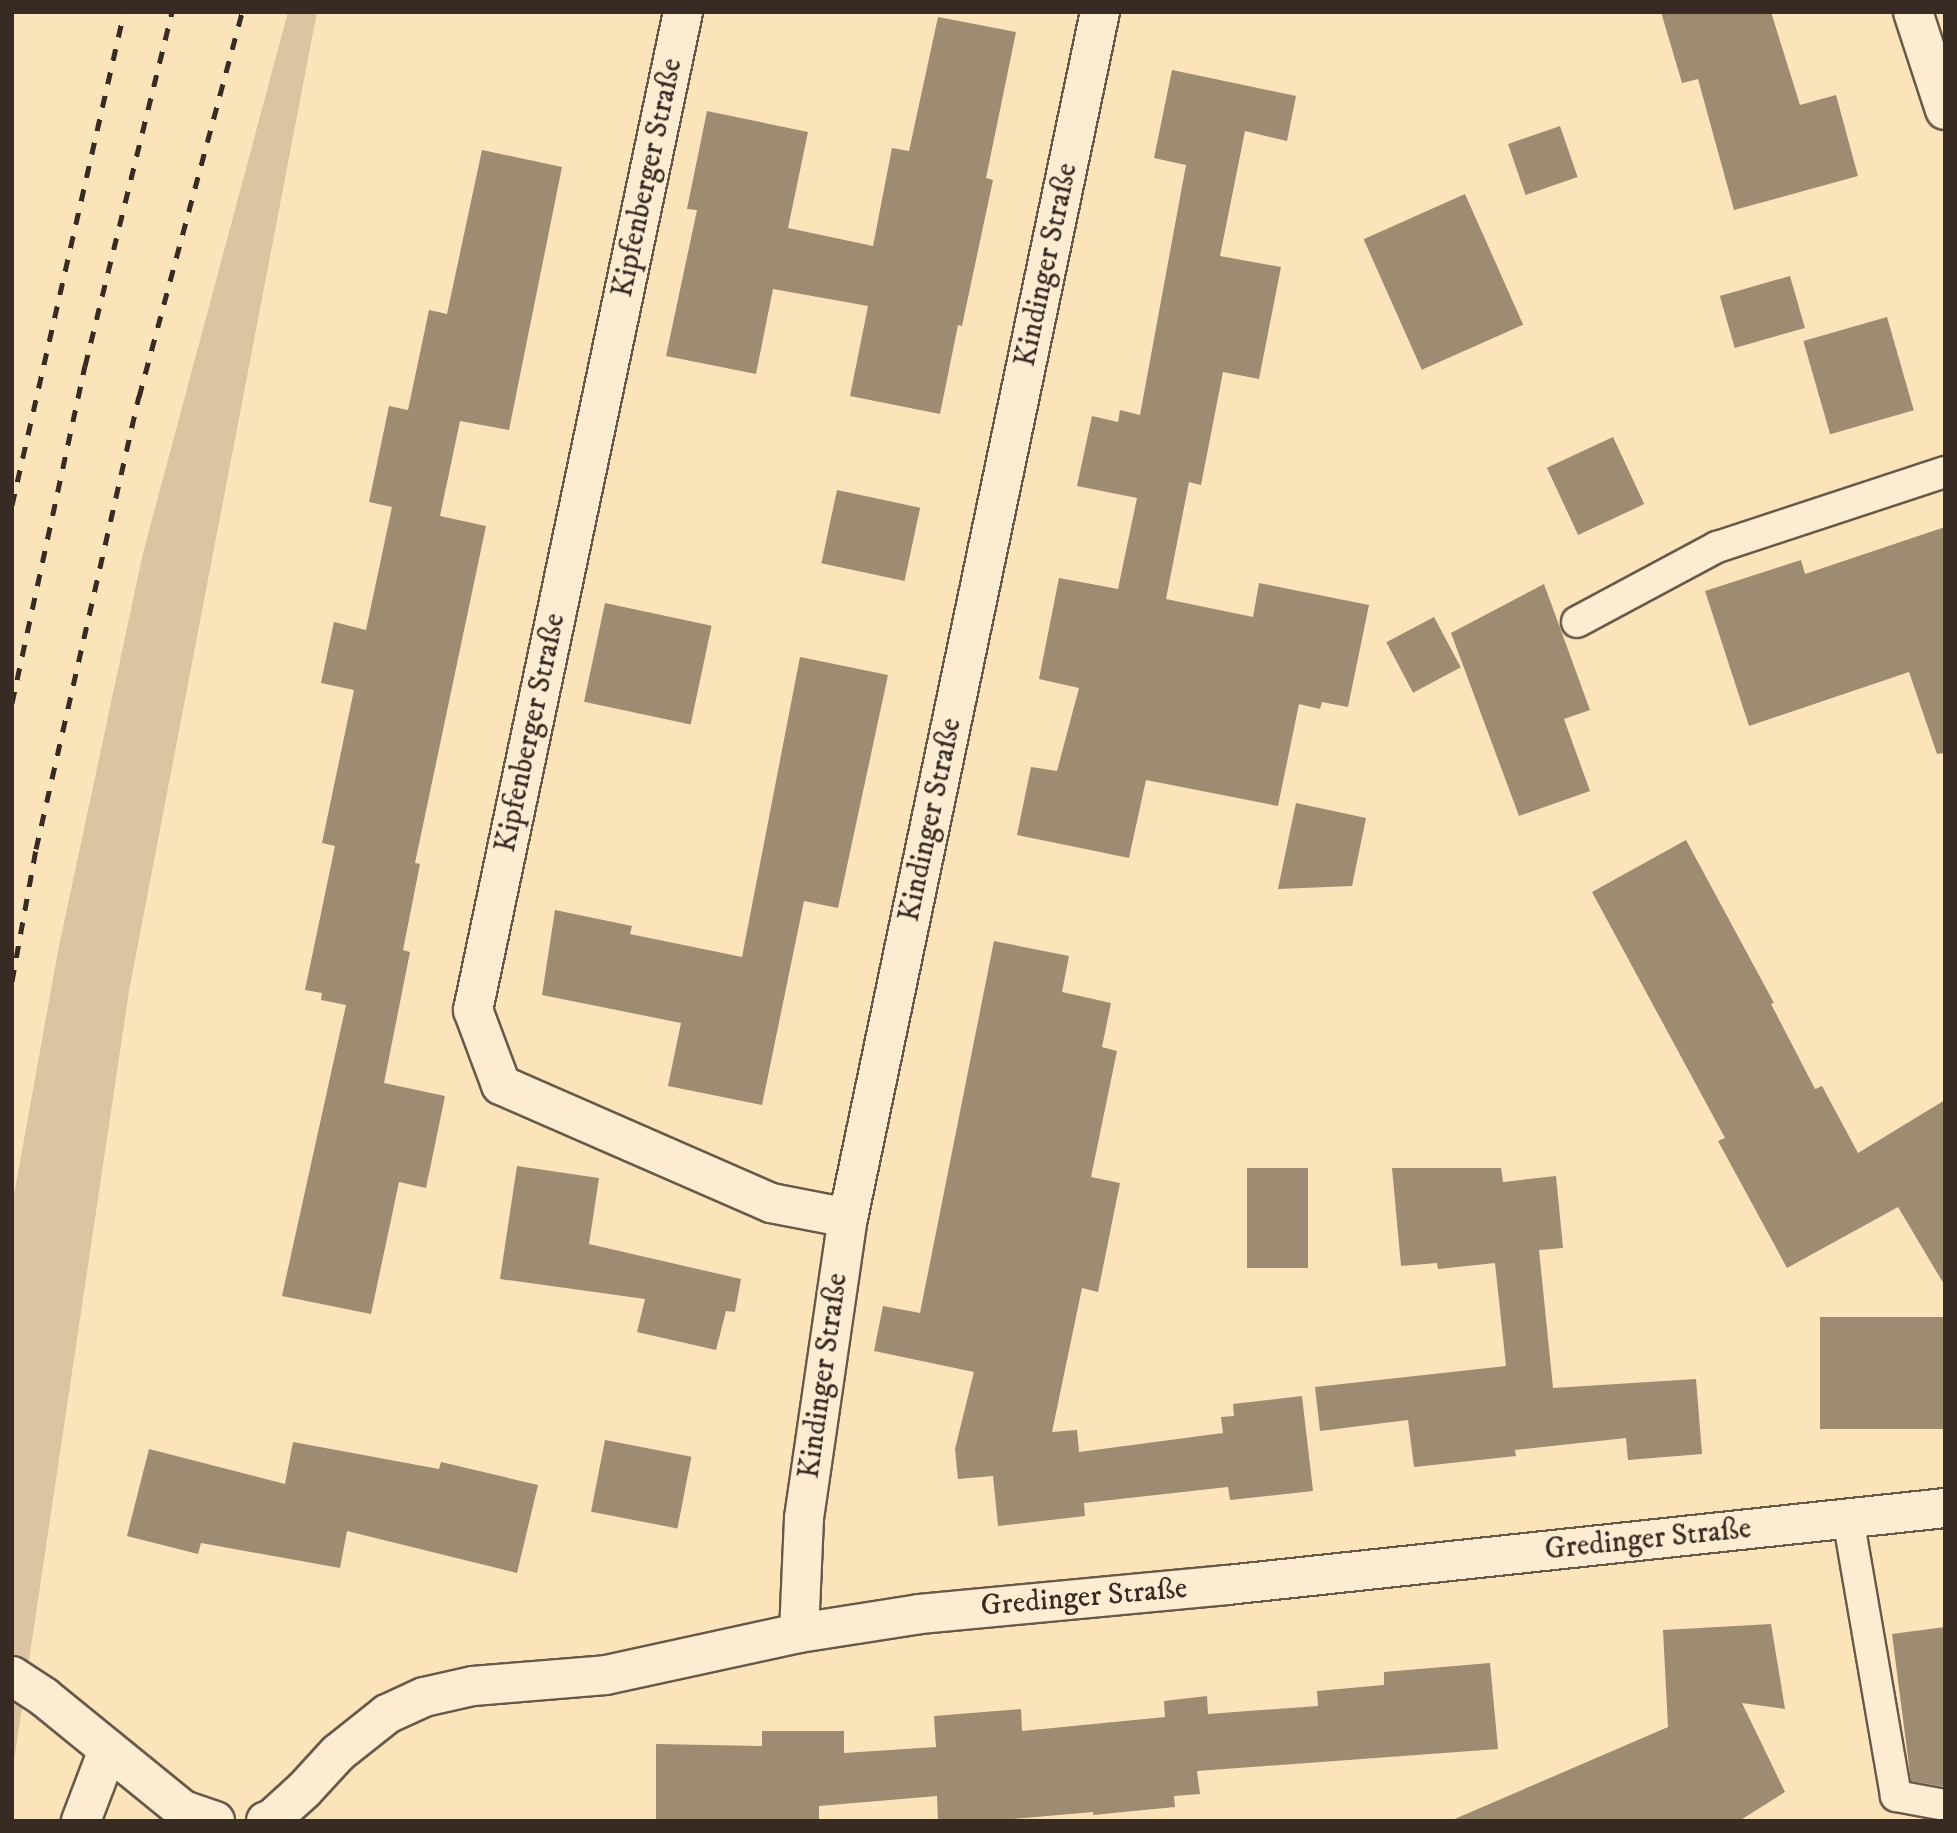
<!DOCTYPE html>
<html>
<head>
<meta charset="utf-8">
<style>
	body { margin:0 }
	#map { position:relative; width:1957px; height:1833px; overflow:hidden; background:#fbe4ba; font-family:"IM FELL DW Pica",serif }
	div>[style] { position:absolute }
	.green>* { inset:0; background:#dac5a0 }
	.building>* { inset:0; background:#9d8b72; transform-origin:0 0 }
	.roads { filter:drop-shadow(2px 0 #69594a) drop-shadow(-2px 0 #69594a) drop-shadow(0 2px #69594a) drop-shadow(0 -2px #69594a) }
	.lane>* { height:30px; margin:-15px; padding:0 15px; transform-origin:15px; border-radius:15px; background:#fcedd2 }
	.street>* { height:38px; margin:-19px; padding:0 19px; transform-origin:19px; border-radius:19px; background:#fcedd2 }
	.secondary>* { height:38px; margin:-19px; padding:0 19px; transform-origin:19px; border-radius:19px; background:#fcedd2 }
	.rail>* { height:5px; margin-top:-2.5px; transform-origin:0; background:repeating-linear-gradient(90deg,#382b24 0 12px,transparent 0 24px) }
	span { translate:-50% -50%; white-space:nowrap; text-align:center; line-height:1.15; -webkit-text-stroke:5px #fcedd2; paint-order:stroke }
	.street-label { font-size:30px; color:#382b24 }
	.frame { position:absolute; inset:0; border:14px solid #382b24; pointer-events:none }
</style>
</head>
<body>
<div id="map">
	<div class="green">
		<div style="clip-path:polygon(288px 12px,317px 12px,129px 991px,12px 1774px,12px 1206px,59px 946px,143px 553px)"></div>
	</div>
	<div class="building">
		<div style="clip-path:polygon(1661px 12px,1771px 12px,1800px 105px,1836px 95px,1858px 176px,1734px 210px,1698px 79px,1682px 83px)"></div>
		<div style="clip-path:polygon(938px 17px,1016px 32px,986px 178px,993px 180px,962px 326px,958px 325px,940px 414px,850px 396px,868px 306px,773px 289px,756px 374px,666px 356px,697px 210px,687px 209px,707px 111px,808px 132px,788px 228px,873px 246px,892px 148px,909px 151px)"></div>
		<div style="clip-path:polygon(1172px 70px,1296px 96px,1287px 141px,1245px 131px,1220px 256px,1281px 267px,1259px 379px,1223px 372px,1201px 485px,1189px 482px,1166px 599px,1253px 617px,1259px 583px,1369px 605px,1348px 707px,1322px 702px,1320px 709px,1299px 704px,1278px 806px,1146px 780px,1129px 858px,1017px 835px,1031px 767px,1057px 771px,1079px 688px,1039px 679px,1059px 578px,1118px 589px,1137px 498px,1077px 486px,1092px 416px,1118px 422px,1120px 410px,1140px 415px,1186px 165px,1154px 158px)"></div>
		<div style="left:1560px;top:126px;width:54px;height:55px;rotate:71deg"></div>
		<div style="clip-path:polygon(482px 150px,562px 167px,509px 430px,460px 421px,440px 516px,486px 526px,415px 863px,420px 864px,403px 950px,410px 952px,384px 1083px,445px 1096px,426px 1188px,399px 1182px,371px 1314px,282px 1296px,346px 1005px,321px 1000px,322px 993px,305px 990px,335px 846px,322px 843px,354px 690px,321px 683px,334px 622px,366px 630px,392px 507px,369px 502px,389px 406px,408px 410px,429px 310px,447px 314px)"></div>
		<div style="left:1465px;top:194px;width:143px;height:111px;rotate:66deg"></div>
		<div style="left:1790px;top:276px;width:54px;height:73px;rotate:74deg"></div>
		<div style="left:1887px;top:317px;width:97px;height:87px;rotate:74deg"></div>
		<div style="left:1613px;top:437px;width:74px;height:73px;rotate:65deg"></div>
		<div style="left:837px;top:490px;width:85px;height:75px;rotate:12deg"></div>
		<div style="clip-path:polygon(1945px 527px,1945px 753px,1937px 754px,1909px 672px,1749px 726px,1705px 591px,1801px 560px,1805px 574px)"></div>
		<div style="clip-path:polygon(1544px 584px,1590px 710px,1564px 719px,1590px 791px,1519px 816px,1451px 633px)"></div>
		<div style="left:605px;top:603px;width:109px;height:101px;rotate:12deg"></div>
		<div style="left:1434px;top:617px;width:57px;height:54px;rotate:62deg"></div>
		<div style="clip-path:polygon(800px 657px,888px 675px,838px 908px,804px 901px,762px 1105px,668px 1086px,681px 1023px,542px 995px,555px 910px,632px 926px,630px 934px,742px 957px)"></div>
		<div style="clip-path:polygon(1296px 803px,1366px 818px,1352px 886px,1278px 889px)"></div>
		<div style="clip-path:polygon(1686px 840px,1774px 1003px,1771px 1004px,1815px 1089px,1822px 1086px,1858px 1153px,1945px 1100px,1945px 1286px,1898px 1207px,1787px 1268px,1718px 1141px,1725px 1138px,1592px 892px)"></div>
		<div style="clip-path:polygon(994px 941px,1069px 956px,1062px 992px,1111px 1003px,1102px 1047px,1117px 1051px,1091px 1177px,1120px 1183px,1098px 1292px,1082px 1288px,1052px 1432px,1077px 1430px,1079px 1452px,1223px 1433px,1221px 1417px,1234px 1416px,1233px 1404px,1302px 1396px,1313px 1491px,1230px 1500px,1228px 1487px,1084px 1503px,1085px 1516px,998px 1526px,993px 1476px,958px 1479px,955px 1449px,974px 1372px,874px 1351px,883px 1306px,920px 1313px)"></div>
		<div style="clip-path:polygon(517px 1166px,599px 1178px,589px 1244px,741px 1279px,735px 1312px,726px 1311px,716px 1350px,637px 1332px,645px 1299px,500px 1279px)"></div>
		<div style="left:1247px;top:1168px;width:61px;height:100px"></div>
		<div style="clip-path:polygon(1392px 1168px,1501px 1168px,1503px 1182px,1556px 1176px,1563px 1248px,1539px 1250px,1553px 1388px,1696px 1379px,1702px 1454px,1628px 1460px,1626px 1438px,1515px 1450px,1516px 1456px,1414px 1467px,1408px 1420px,1320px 1431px,1315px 1387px,1506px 1366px,1495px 1263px,1438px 1269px,1437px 1263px,1401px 1266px)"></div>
		<div style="left:1945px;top:1317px;width:112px;height:125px;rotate:90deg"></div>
		<div style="left:605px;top:1440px;width:88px;height:73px;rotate:11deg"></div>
		<div style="clip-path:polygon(293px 1442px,439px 1469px,441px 1462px,538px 1485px,517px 1573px,347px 1531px,340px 1568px,201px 1543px,198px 1554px,127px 1536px,149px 1449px,285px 1484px)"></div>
		<div style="clip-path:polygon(1771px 1624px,1785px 1709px,1742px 1703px,1785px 1792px,1739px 1821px,1450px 1821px,1668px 1727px,1663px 1630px)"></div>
		<div style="clip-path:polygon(1945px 1627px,1945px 1787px,1911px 1781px,1892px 1634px)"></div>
		<div style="clip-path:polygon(1490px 1663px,1498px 1749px,1197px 1771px,1200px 1794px,1174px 1796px,1175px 1807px,1093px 1815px,1093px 1812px,989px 1821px,938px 1821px,937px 1796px,819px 1806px,819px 1821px,656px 1821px,656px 1744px,762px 1746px,762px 1731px,844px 1731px,844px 1753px,936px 1747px,934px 1716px,1021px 1709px,1022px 1731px,1165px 1717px,1164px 1701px,1207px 1696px,1208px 1714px,1318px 1706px,1317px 1691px,1384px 1685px,1384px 1672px)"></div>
	</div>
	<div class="roads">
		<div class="lane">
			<div style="left:1577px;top:622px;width:159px;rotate:-28.2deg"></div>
			<div style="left:1717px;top:547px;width:240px;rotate:-18.2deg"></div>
			<div style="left:1848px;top:1518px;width:282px;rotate:80.2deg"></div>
			<div style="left:1896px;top:1796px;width:50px;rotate:10.4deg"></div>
		</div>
		<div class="street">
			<div style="left:683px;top:12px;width:1020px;rotate:101.88deg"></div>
			<div style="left:473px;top:1010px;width:80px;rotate:69.5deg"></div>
			<div style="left:501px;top:1085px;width:295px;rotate:23.6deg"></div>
			<div style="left:771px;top:1203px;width:78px;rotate:11deg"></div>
			<div style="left:799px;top:1633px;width:115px;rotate:-87.5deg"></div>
			<div style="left:804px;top:1518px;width:303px;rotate:-81.7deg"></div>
			<div style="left:848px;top:1218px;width:1232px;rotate:-78.2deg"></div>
			<div style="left:81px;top:1821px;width:76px;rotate:-69.2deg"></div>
		</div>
		<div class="secondary">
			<div style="left:1913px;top:12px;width:103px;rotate:71.9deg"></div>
			<div style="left:12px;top:1676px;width:38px;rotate:33deg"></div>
			<div style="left:44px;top:1697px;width:179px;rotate:39.1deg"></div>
			<div style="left:183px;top:1810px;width:34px;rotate:19deg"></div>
			<div style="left:266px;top:1821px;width:6px;rotate:-18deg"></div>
			<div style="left:272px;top:1819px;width:43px;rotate:-42.2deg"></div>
			<div style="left:304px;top:1790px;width:50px;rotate:-47.4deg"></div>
			<div style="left:338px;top:1753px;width:63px;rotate:-38.5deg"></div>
			<div style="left:387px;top:1714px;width:41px;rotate:-24.7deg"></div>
			<div style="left:424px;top:1697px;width:50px;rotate:-12.7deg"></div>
			<div style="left:473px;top:1686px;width:133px;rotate:-4.7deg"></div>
			<div style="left:606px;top:1675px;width:198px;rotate:-12.3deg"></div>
			<div style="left:799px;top:1633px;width:122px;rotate:-8.9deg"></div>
			<div style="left:920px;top:1614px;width:308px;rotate:-5.4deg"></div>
			<div style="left:1227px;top:1585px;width:722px;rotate:-6.12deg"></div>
		</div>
	</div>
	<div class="rail">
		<div style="left:12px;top:505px;width:506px;rotate:-77.2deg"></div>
		<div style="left:12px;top:703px;width:345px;rotate:-77.8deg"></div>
		<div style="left:85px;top:366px;width:365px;rotate:-76.2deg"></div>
		<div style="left:12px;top:981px;width:134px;rotate:-79.7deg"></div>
		<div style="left:36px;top:849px;width:464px;rotate:-77.2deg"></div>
		<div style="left:139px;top:397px;width:399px;rotate:-75deg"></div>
	</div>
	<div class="street-label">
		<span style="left:648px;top:178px;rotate:-78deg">Kipfenberger Straße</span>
		<span style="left:1047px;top:265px;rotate:-78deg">Kindinger Straße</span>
		<span style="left:531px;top:733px;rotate:-78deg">Kipfenberger Straße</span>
		<span style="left:931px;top:820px;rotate:-78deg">Kindinger Straße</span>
		<span style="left:824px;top:1376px;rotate:-82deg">Kindinger Straße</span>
		<span style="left:1648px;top:1540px;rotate:-6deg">Gredinger Straße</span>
		<span style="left:1084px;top:1598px;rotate:-5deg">Gredinger Straße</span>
	</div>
	<div class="frame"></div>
</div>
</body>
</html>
